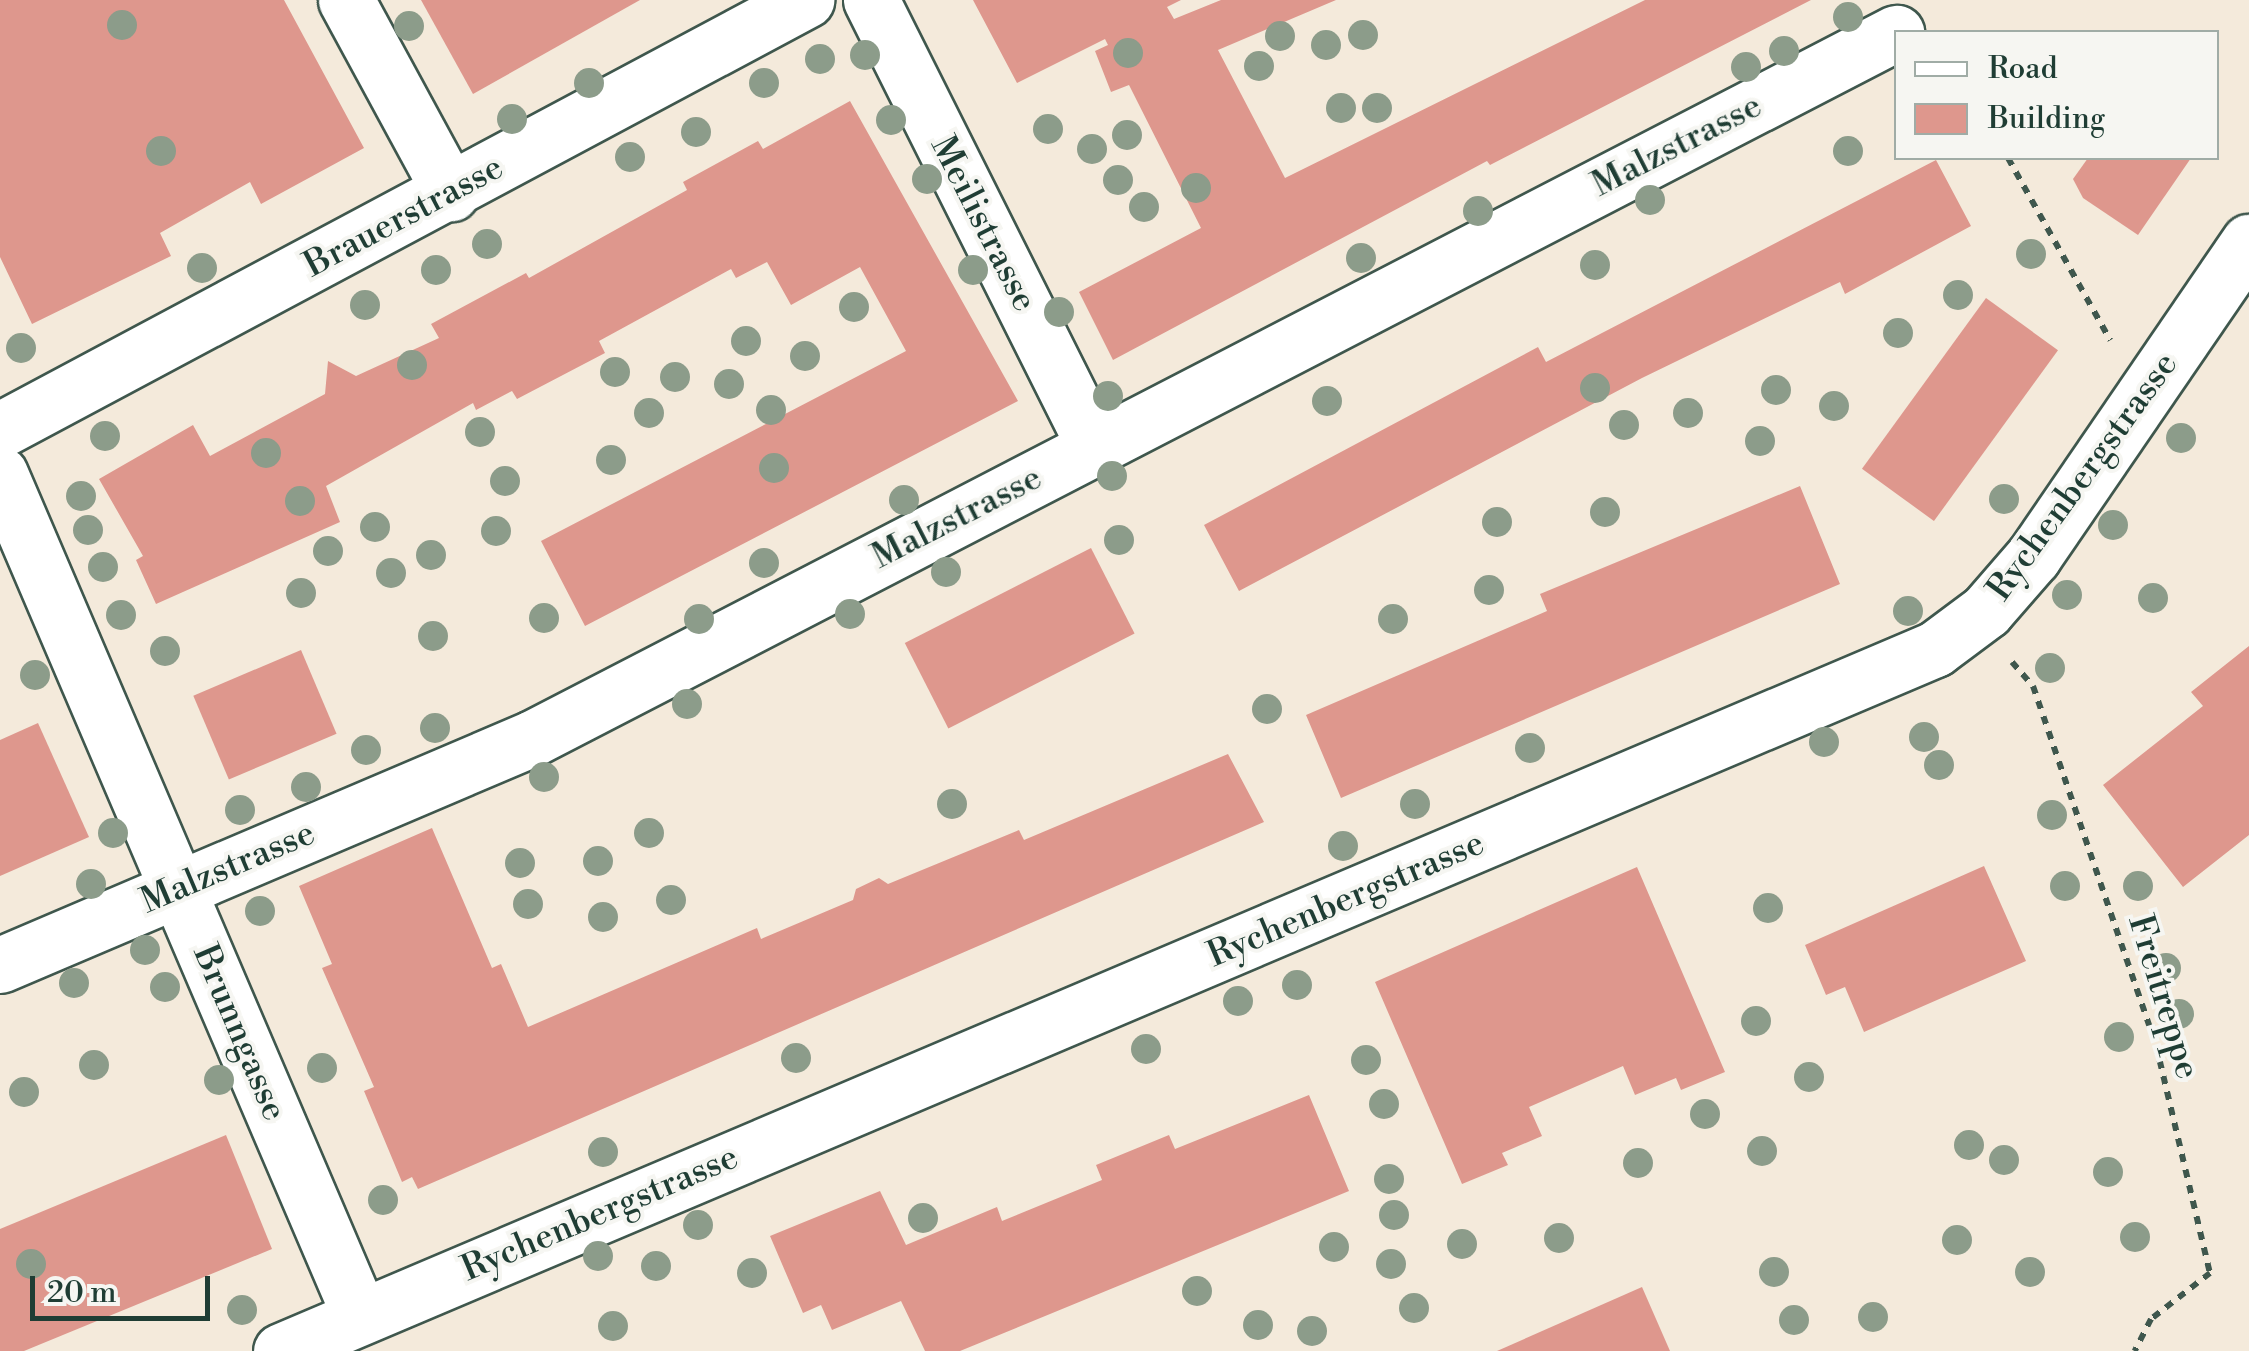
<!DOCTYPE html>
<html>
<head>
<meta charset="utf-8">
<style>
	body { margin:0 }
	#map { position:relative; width:2249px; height:1351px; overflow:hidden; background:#f4eadb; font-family:"Libre Bodoni",serif }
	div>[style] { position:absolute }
	.building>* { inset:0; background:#de978d; transform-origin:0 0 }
	.path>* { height:6px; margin-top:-3px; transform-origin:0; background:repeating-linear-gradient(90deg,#3f574d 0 8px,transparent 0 16px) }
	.roads { filter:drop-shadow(2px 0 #3f574d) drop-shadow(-2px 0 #3f574d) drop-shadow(0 2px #3f574d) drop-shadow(0 -2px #3f574d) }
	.minor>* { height:55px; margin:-27.5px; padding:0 27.5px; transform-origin:27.5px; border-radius:27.5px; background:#fff }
	.trees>* { width:30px; height:30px; margin:-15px; border-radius:50%; background:#8c9c8a }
	span { translate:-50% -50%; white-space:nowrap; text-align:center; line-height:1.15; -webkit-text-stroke:8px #f6f6f2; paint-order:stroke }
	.street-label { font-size:35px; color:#1f3d34 }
	.legend { position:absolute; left:1894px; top:30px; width:325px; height:130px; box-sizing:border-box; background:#f6f6f2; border:2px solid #a0aca6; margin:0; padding:12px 18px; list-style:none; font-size:30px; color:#1f3d34 }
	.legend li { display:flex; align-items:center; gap:20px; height:50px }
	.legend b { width:50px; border:2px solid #a0aca6 }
	.scale { position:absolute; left:30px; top:1276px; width:180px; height:45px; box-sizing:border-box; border:5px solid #1f3d34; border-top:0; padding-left:12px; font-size:30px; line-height:35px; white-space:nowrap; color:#1f3d34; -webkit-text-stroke:8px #f6f6f2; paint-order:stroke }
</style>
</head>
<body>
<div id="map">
	<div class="building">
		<div style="clip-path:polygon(0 0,284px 0,364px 148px,261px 204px,250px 182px,160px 233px,171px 256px,32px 324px,0 257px)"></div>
		<div style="clip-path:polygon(421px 0,640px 0,473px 94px)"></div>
		<div style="clip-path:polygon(973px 0,1181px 0,1167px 7px,1174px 19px,1221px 0,1336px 0,1218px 50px,1285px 178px,1645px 0,1811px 0,1490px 165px,1487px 161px,1113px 360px,1079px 292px,1201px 228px,1129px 85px,1111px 92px,1095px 51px,1108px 45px,1105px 39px,1017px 83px)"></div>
		<div style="clip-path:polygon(850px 101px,1018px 401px,585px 626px,541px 541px,906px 351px,860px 267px,791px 305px,767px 262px,736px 278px,731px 269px,599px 341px,605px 353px,517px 399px,512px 391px,476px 410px,473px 403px,326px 486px,340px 522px,156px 604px,136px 560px,143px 556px,99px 479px,193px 425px,210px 456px,325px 394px,328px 361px,356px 376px,439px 338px,431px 324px,526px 273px,529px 278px,687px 190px,683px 182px,758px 141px,763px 149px)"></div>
		<div style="clip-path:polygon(2088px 158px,2191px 158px,2138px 235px,2083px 198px,2073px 179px)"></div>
		<div style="clip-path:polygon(1936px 160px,1971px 226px,1845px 294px,1840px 282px,1642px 378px,1239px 591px,1204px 525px,1538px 347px,1546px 362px)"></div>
		<div style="left:1986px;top:298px;width:89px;height:211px;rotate:36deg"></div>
		<div style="clip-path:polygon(1800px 486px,1840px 584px,1341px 798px,1306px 715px,1547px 611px,1540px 594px)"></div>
		<div style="left:1091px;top:548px;width:96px;height:209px;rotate:63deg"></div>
		<div style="clip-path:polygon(2249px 646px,2249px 835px,2183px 887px,2103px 785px,2203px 706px,2191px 692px)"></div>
		<div style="left:301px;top:650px;width:91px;height:117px;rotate:67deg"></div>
		<div style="clip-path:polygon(38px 723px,89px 837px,0 876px,0 740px)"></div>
		<div style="clip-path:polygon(1228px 754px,1264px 822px,418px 1189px,412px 1177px,402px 1182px,364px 1091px,374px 1087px,322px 968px,332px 964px,299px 886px,432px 828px,492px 968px,501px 964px,528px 1027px,757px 928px,761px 939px,853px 900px,856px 889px,879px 878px,888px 884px,1019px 830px,1024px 840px)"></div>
		<div style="clip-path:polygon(1984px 866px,2026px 961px,1864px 1032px,1845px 987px,1826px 995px,1805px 945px)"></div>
		<div style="clip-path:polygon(1637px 867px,1725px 1072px,1681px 1090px,1676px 1078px,1635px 1095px,1623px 1066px,1529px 1107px,1542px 1136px,1502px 1153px,1508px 1165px,1462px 1184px,1375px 982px)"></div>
		<div style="clip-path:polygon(1309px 1095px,1349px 1191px,960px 1351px,925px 1351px,901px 1301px,832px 1330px,821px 1305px,803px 1313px,770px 1236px,880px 1191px,906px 1245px,997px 1207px,1002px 1221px,1102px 1180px,1096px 1165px,1169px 1135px,1175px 1149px)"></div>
		<div style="clip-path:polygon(226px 1135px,272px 1249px,24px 1351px,0 1351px,0 1229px)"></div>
		<div style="clip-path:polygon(1642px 1287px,1670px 1351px,1497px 1351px)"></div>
	</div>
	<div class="path">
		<div style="left:2008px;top:158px;width:209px;rotate:60.7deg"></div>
		<div style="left:2012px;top:662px;width:32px;rotate:49deg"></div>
		<div style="left:2033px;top:686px;width:379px;rotate:71.1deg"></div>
		<div style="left:2156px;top:1045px;width:234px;rotate:76.7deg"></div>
		<div style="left:2210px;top:1273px;width:75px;rotate:142.1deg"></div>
		<div style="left:2151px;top:1319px;width:36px;rotate:117deg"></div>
	</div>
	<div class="roads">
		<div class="minor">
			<div style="left:346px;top:0;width:220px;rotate:61.5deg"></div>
			<div style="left:871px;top:0;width:500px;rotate:63.4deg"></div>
			<div style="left:0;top:430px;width:914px;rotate:-28.08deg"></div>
			<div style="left:0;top:474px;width:916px;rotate:66.85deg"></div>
			<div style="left:0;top:965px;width:579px;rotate:-23.07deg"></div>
			<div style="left:533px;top:738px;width:1535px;rotate:-27.35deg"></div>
			<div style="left:281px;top:1351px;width:1797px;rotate:-23deg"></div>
			<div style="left:1935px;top:649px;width:64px;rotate:-36.7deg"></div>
			<div style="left:1986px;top:611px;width:72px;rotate:-49deg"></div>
			<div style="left:2033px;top:557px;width:382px;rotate:-55.6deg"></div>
		</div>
	</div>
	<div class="trees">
		<div style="left:1848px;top:17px"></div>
		<div style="left:122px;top:25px"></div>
		<div style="left:409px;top:26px"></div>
		<div style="left:1363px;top:35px"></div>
		<div style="left:1280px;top:36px"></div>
		<div style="left:1326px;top:45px"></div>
		<div style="left:1784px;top:51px"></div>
		<div style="left:1128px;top:53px"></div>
		<div style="left:865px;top:55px"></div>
		<div style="left:820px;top:59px"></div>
		<div style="left:1259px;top:66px"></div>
		<div style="left:1746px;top:67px"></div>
		<div style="left:589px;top:83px"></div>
		<div style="left:764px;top:83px"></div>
		<div style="left:1341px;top:108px"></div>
		<div style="left:1377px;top:108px"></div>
		<div style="left:512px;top:119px"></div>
		<div style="left:891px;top:120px"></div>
		<div style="left:1048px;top:129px"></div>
		<div style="left:696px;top:132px"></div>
		<div style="left:1127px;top:135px"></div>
		<div style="left:1092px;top:149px"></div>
		<div style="left:161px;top:151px"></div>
		<div style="left:1848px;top:151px"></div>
		<div style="left:630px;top:157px"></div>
		<div style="left:927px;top:179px"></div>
		<div style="left:1118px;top:180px"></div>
		<div style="left:1196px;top:188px"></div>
		<div style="left:1650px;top:200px"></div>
		<div style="left:1144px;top:207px"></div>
		<div style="left:1478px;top:211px"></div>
		<div style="left:487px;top:244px"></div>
		<div style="left:2031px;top:254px"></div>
		<div style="left:1361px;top:258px"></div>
		<div style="left:1595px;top:265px"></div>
		<div style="left:202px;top:268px"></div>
		<div style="left:436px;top:270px"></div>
		<div style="left:973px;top:270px"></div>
		<div style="left:1958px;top:295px"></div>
		<div style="left:365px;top:305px"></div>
		<div style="left:854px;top:307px"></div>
		<div style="left:1059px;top:312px"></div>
		<div style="left:1898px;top:333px"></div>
		<div style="left:746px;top:341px"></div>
		<div style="left:21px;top:348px"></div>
		<div style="left:805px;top:356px"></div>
		<div style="left:412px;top:365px"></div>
		<div style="left:615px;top:372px"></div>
		<div style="left:675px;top:377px"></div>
		<div style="left:729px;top:384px"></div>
		<div style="left:1595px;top:388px"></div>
		<div style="left:1776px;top:390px"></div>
		<div style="left:1108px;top:396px"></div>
		<div style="left:1327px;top:401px"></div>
		<div style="left:1834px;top:406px"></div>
		<div style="left:771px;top:410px"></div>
		<div style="left:649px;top:413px"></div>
		<div style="left:1688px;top:413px"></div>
		<div style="left:1624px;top:425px"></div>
		<div style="left:480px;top:432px"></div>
		<div style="left:105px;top:436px"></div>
		<div style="left:2181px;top:438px"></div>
		<div style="left:1760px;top:441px"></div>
		<div style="left:266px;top:453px"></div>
		<div style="left:611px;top:460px"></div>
		<div style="left:774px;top:468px"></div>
		<div style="left:1112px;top:476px"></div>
		<div style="left:505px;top:481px"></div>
		<div style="left:81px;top:496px"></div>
		<div style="left:2004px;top:499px"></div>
		<div style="left:904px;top:500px"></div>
		<div style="left:300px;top:501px"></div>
		<div style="left:1605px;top:512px"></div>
		<div style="left:1497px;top:522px"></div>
		<div style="left:2113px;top:525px"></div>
		<div style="left:375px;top:527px"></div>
		<div style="left:88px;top:530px"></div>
		<div style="left:496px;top:531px"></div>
		<div style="left:1119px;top:540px"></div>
		<div style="left:328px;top:551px"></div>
		<div style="left:431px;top:555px"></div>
		<div style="left:764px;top:563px"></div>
		<div style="left:103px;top:567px"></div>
		<div style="left:946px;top:572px"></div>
		<div style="left:391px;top:573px"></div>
		<div style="left:1489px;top:590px"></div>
		<div style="left:301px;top:593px"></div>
		<div style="left:2067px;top:595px"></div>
		<div style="left:2153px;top:598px"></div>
		<div style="left:1908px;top:611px"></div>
		<div style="left:850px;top:614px"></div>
		<div style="left:121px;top:615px"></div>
		<div style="left:544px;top:618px"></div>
		<div style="left:699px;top:619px"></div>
		<div style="left:1393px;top:619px"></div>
		<div style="left:433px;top:636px"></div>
		<div style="left:165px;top:651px"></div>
		<div style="left:2050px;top:668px"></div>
		<div style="left:35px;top:675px"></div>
		<div style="left:687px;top:704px"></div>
		<div style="left:1267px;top:709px"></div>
		<div style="left:435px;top:728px"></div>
		<div style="left:1924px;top:737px"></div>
		<div style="left:1824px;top:742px"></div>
		<div style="left:1530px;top:748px"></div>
		<div style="left:366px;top:750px"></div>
		<div style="left:1939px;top:765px"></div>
		<div style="left:544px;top:777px"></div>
		<div style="left:306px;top:787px"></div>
		<div style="left:952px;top:804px"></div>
		<div style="left:1415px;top:804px"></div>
		<div style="left:240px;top:810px"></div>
		<div style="left:2052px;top:815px"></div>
		<div style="left:113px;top:833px"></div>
		<div style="left:649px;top:833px"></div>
		<div style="left:1343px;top:846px"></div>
		<div style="left:598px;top:861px"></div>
		<div style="left:520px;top:863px"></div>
		<div style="left:91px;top:884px"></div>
		<div style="left:2065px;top:886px"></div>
		<div style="left:2138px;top:886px"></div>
		<div style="left:671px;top:900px"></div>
		<div style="left:528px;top:904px"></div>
		<div style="left:1768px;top:908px"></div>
		<div style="left:260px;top:911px"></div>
		<div style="left:603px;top:917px"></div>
		<div style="left:145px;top:950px"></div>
		<div style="left:2166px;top:968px"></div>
		<div style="left:74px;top:983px"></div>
		<div style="left:1297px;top:985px"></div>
		<div style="left:165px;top:987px"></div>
		<div style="left:1238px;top:1001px"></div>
		<div style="left:2179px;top:1014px"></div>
		<div style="left:1756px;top:1021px"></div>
		<div style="left:2119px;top:1037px"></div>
		<div style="left:1146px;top:1049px"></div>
		<div style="left:796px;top:1058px"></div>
		<div style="left:1366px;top:1060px"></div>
		<div style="left:94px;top:1065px"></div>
		<div style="left:322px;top:1068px"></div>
		<div style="left:1809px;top:1077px"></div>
		<div style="left:219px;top:1080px"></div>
		<div style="left:24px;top:1092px"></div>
		<div style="left:1384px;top:1104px"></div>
		<div style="left:1705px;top:1114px"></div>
		<div style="left:1969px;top:1145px"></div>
		<div style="left:1762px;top:1151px"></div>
		<div style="left:603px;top:1152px"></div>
		<div style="left:2004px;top:1160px"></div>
		<div style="left:1638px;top:1163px"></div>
		<div style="left:2108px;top:1172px"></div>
		<div style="left:1389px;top:1179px"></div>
		<div style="left:383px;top:1200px"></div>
		<div style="left:1394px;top:1215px"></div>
		<div style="left:923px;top:1218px"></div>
		<div style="left:698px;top:1225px"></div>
		<div style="left:2135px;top:1237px"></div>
		<div style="left:1559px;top:1238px"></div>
		<div style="left:1957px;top:1240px"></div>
		<div style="left:1462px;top:1244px"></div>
		<div style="left:1334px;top:1247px"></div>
		<div style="left:598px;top:1256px"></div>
		<div style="left:31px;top:1264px"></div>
		<div style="left:1391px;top:1264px"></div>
		<div style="left:656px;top:1266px"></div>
		<div style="left:1774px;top:1272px"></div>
		<div style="left:2030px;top:1272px"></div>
		<div style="left:752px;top:1273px"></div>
		<div style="left:1197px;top:1291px"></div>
		<div style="left:1414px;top:1308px"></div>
		<div style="left:242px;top:1310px"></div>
		<div style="left:1873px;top:1317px"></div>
		<div style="left:1794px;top:1320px"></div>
		<div style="left:1258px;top:1325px"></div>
		<div style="left:613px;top:1326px"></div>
		<div style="left:1312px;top:1331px"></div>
	</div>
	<div class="street-label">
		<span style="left:1677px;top:146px;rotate:-27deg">Malzstrasse</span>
		<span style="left:404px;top:217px;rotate:-28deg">Brauerstrasse</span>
		<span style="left:983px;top:224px;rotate:63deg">Meilistrasse</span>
		<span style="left:2083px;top:477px;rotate:-54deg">Rychenbergstrasse</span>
		<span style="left:957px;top:518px;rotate:-27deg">Malzstrasse</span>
		<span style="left:228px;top:868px;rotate:-23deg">Malzstrasse</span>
		<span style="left:1346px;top:900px;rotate:-23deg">Rychenbergstrasse</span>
		<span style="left:2163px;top:997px;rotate:73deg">Freitreppe</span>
		<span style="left:239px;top:1033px;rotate:67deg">Brunngasse</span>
		<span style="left:600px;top:1214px;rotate:-23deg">Rychenbergstrasse</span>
	</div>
	<ul class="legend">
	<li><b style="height:12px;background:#fff"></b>Road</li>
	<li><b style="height:28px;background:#de978d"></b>Building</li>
	</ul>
	<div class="scale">20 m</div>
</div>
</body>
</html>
